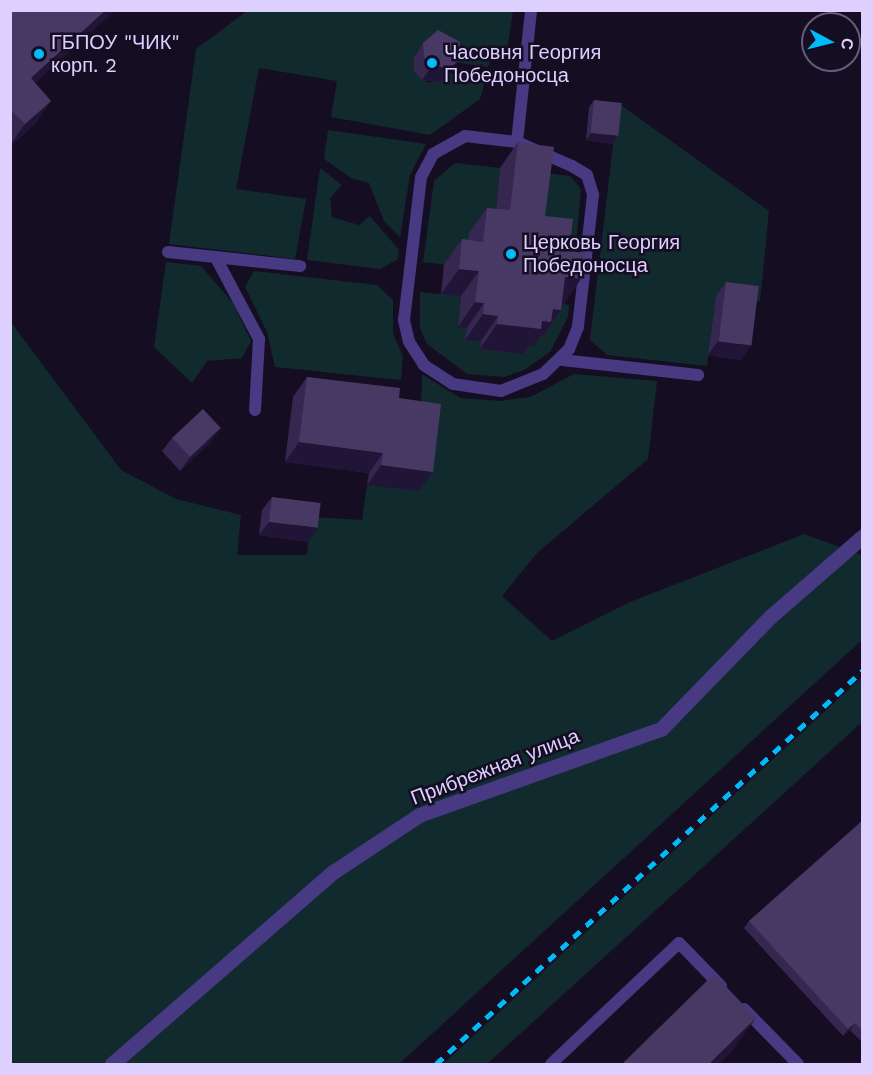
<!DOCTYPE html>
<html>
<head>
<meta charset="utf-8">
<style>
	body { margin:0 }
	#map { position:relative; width:873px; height:1075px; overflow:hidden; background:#150e23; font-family:"Work Sans",sans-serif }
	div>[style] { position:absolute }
	.green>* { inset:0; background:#112a2d }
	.service>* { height:12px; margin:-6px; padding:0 6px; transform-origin:6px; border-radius:6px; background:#473982 }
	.minor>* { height:15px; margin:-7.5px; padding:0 7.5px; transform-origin:7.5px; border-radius:7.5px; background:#473982 }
	.rail>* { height:4.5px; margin-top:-2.25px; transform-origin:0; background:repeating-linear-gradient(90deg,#01bafa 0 9px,transparent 0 17px) }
	.wall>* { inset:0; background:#362751 }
	.shaded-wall>* { inset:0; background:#211537 }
	.building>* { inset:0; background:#483964; transform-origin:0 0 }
	.dots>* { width:16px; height:16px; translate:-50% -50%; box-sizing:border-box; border:3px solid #150e23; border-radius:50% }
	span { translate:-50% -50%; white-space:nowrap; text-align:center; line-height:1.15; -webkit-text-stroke:5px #150e23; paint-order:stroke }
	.poi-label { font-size:20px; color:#ddd0ff }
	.left { translate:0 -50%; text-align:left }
	.street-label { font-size:20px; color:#ddd0ff }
	.frame { position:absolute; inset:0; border:12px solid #ddd0ff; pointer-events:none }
	.north { position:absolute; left:801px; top:12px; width:60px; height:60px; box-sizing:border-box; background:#150e23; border:2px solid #655c7b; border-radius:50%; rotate:97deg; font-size:16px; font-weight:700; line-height:24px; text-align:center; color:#ddd0ff }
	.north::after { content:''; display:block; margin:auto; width:21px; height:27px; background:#01bafa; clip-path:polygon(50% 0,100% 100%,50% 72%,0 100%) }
</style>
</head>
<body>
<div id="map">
	<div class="green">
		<div style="clip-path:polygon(247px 11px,513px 11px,507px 51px,495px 46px,488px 67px,452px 62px,422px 47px,417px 51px,414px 71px,428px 83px,449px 73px,486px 78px,480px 99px,430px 135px,331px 117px,337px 81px,259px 68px,236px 189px,306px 199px,295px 259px,169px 244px,196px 49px)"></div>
		<div style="clip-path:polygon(618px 103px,769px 211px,760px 301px,716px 296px,707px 366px,607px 355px,590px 340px)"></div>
		<div style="clip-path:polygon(328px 130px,426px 144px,410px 175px,400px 237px,384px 221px,369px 183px,351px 178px,324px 159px)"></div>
		<div style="clip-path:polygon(455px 163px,500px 168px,493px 236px,465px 267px,423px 262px,434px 181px)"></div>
		<div style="clip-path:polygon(320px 168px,342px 185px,330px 198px,332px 217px,359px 225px,370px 216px,399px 250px,398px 259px,380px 269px,307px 260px)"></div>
		<div style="clip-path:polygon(536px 172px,570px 176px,581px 189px,573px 278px,528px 241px)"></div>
		<div style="clip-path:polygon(166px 262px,201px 266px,233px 303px,251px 341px,242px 358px,207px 361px,192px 383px,154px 347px)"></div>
		<div style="clip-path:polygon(254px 271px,377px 285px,393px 300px,393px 334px,403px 356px,401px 380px,275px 367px,267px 332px,245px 287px)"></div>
		<div style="clip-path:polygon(420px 292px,461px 296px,458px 327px,467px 328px,466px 340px,481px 341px,480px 349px,543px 335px,548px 302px,569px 305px,568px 317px,550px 352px,524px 370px,504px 377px,467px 374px,427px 344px,420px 328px)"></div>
		<div style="clip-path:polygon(10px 321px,121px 470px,176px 499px,241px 515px,237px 555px,307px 555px,311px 517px,362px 520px,367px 485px,419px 491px,422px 374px,460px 398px,501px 401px,530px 397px,574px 374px,657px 381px,648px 459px,537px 553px,502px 596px,552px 641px,630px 602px,804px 534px,862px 555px,862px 640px,399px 1064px,11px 1064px)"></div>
		<div style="clip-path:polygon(862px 677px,862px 722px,487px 1064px,443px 1064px)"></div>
	</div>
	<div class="service">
		<div style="left:465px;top:136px;width:52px;rotate:6.6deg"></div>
		<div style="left:517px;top:142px;width:60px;rotate:23.6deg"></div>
		<div style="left:572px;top:166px;width:17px;rotate:31deg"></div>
		<div style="left:587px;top:175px;width:21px;rotate:73deg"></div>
		<div style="left:593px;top:195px;width:133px;rotate:96.5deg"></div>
		<div style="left:578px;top:327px;width:24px;rotate:112deg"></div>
		<div style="left:569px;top:349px;width:36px;rotate:136deg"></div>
		<div style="left:543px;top:374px;width:45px;rotate:158deg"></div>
		<div style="left:501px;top:391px;width:49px;rotate:-171.7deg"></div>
		<div style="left:453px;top:384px;width:35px;rotate:-147deg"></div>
		<div style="left:424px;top:365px;width:27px;rotate:-123deg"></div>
		<div style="left:409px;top:342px;width:23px;rotate:-103deg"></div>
		<div style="left:404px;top:320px;width:144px;rotate:-83.2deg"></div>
		<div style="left:421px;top:177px;width:26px;rotate:-62deg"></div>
		<div style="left:433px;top:154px;width:37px;rotate:-29deg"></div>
		<div style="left:517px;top:142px;width:133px;rotate:-83.9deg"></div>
		<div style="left:168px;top:252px;width:133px;rotate:6.1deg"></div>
		<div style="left:216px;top:258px;width:92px;rotate:62deg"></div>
		<div style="left:259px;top:339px;width:71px;rotate:93.2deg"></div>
		<div style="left:562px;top:360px;width:137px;rotate:6.3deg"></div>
		<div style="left:744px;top:1009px;width:77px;rotate:45.5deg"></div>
		<div style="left:551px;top:1064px;width:176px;rotate:-43.4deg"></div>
		<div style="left:679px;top:943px;width:60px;rotate:45.7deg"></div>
	</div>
	<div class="minor">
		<div style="left:112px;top:1064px;width:293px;rotate:-41deg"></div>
		<div style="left:333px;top:872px;width:103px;rotate:-33.5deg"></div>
		<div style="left:419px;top:815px;width:257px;rotate:-19.6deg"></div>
		<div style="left:661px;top:729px;width:158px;rotate:-45.8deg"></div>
		<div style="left:771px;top:616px;width:121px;rotate:-41deg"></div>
	</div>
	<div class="rail">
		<div style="left:436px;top:1064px;width:580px;rotate:-42.69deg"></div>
	</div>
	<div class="wall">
		<div style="clip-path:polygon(10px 10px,35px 83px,51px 101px,34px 125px,10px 146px)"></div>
		<div style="clip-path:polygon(423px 43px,459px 60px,449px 73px,440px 82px,422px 80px,414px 71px,414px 57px)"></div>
		<div style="clip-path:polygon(594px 100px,613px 144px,586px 140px,589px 107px)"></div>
		<div style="clip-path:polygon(518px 142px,545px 216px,564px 304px,562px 304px,561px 310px,544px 335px,542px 335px,533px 347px,529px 346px,523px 354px,480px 349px,481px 341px,465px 340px,467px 328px,458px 327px,461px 296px,441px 294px,444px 264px,462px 239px,468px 240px,469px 233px,487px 208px,496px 209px,500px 168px)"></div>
		<div style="clip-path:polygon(726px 282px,741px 360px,708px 355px,716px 296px)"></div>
		<div style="clip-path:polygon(307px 377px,399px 398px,433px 472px,419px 491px,367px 485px,369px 473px,285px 462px,293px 397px)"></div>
		<div style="clip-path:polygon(172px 438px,211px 442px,180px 471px,162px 451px)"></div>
		<div style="clip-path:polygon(272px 497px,308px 542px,259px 535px,262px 510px)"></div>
		<div style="clip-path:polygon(862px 821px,862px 1042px,850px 1030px,843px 1036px,744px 928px,749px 921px)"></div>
	</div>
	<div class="shaded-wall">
		<div style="clip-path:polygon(106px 10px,116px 10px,14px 102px,31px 78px)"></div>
		<div style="clip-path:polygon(459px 60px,449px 73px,440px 82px,422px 80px,432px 66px)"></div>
		<div style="clip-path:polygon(51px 101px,34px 125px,10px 146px,10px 145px,25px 124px)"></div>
		<div style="clip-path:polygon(591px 133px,618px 136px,613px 144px,586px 140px)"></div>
		<div style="clip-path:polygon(459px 269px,479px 271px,461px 296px,441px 294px)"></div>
		<div style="clip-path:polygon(565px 277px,581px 279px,564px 304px,548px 302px)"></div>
		<div style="clip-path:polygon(475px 302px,484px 303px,467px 328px,458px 327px)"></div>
		<div style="clip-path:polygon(553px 309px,561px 310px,544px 335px,542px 335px,533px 347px,529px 346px,523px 354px,480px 349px,497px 324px,542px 321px)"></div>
		<div style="clip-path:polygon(483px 314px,498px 316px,481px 341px,465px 340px)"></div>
		<div style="clip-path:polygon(718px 341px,751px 346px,741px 360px,708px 355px)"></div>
		<div style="clip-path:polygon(221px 428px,211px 442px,180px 471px,190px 457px)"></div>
		<div style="clip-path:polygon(299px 442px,383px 453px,369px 473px,285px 462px)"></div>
		<div style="clip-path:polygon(381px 465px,433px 472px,419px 491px,367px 485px)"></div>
		<div style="clip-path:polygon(269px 522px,318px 528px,308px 542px,259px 535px)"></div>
		<div style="clip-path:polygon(756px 1018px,733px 1050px,719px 1065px,708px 1065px)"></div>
		<div style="clip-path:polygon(855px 1023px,850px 1030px,843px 1036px,848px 1029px)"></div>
	</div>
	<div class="building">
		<div style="clip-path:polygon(10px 10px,106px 10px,31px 78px,51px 101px,25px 124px,10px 109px)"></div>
		<div style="clip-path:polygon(438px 30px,460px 42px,459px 60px,450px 68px,432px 66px,424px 57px,423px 43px)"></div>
		<div style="left:594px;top:100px;width:28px;height:33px;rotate:6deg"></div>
		<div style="clip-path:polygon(518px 142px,554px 147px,545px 216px,573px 219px,569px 251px,585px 253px,581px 279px,565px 277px,561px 310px,553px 309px,551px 322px,542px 321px,541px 329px,497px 324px,498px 316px,483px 314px,484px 303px,475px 302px,479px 271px,459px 269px,462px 239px,483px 242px,487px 208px,510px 210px)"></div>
		<div style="left:726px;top:282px;width:33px;height:60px;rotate:7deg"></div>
		<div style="clip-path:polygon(307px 377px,400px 388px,399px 398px,441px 404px,433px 472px,381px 465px,383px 453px,299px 442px)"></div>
		<div style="left:203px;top:409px;width:26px;height:42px;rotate:47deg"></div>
		<div style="left:272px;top:497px;width:49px;height:25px;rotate:7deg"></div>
		<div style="clip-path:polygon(862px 821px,862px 1030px,855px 1023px,848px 1029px,749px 921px)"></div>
		<div style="clip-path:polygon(714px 974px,756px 1018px,708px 1065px,621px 1065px)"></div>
	</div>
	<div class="dots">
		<div style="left:39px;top:54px;background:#01bafa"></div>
		<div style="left:432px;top:63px;background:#01bafa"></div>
		<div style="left:511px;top:254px;background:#01bafa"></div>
	</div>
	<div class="poi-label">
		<span class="left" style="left:51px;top:54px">ГБПОУ "ЧИК"<br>корп. 2</span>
		<span class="left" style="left:444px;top:64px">Часовня Георгия<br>Победоносца</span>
		<span class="left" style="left:523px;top:254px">Церковь Георгия<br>Победоносца</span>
	</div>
	<div class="street-label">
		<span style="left:495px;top:767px;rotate:-21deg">Прибрежная улица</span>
	</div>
	<div class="frame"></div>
	<div class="north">С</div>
</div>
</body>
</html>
